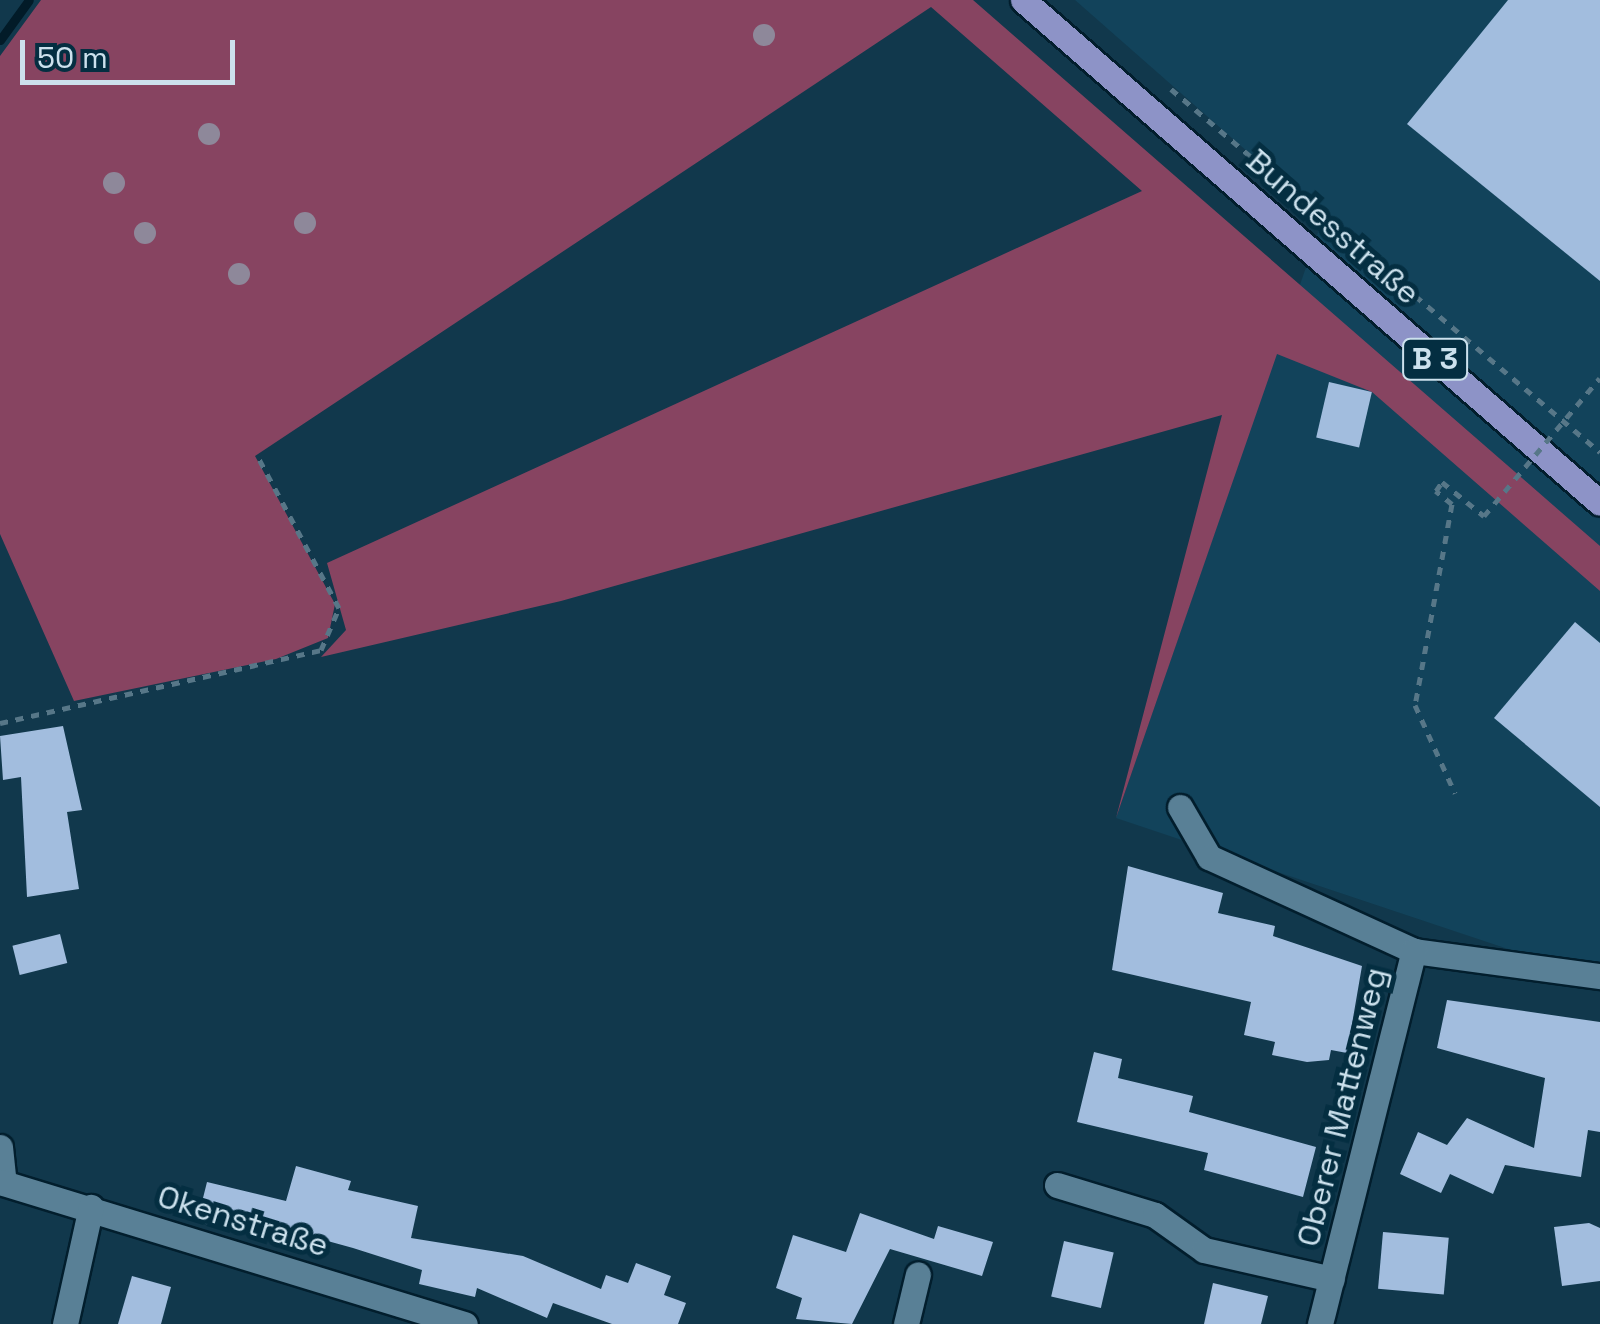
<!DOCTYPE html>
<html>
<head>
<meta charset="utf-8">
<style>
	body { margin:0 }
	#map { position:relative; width:1600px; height:1324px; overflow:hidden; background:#11384c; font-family:"Space Grotesk",sans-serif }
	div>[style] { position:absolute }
	.built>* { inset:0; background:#12435b }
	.green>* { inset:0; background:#874461 }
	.stream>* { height:9px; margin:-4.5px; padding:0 4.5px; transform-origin:4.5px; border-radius:4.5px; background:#021b28 }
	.building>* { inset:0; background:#a2bdde; transform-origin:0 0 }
	.path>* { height:5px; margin-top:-2.5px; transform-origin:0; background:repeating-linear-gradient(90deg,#577788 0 8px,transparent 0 16px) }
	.roads { filter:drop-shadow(2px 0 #021e2d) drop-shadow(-2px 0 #021e2d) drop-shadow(0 2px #021e2d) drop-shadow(0 -2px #021e2d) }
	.street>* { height:25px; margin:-12.5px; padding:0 12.5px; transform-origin:12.5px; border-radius:12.5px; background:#598096 }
	.primary>* { height:25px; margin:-12.5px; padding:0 12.5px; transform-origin:12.5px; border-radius:12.5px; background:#8d93c7 }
	.path-bridge>* { height:5px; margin-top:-2.5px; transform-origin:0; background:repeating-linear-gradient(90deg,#577788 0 8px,transparent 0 16px) }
	.trees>* { width:22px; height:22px; margin:-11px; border-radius:50%; background:#8e889a }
	span { translate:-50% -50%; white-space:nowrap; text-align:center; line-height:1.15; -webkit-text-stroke:10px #042e41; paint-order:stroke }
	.shield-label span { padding:2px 8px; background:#042e41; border:2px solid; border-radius:8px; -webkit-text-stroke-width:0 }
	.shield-label { font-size:30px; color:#cce1ed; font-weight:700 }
	.street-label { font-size:32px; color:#cce1ed }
	.scale { position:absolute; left:20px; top:40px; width:215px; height:45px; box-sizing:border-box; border:5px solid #cce1ed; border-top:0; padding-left:12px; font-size:30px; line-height:35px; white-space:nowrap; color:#cce1ed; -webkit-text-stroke:8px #042e41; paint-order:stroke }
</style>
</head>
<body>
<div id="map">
	<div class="built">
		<div style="clip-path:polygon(1075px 0,1600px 0,1600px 966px,1514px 951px,1116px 818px,1323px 218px)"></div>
	</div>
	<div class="green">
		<div style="clip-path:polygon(41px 0,973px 0,1600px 546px,1600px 591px,1372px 392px,1277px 354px,1116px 818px,1222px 415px,561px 601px,321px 657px,346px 630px,327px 563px,1142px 191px,931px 7px,255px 456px,335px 604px,328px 638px,276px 659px,74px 701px,0 534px,0 56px)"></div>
	</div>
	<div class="stream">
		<div style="left:0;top:40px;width:49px;rotate:-54.1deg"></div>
	</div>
	<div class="building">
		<div style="clip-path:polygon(1508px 0,1600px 0,1600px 281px,1407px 124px)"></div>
		<div style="left:1329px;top:382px;width:44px;height:57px;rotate:13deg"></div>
		<div style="clip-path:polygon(1575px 622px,1600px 643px,1600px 807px,1494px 718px)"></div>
		<div style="clip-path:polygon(63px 726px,82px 810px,67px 812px,79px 889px,27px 897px,21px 777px,3px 780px,0 736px)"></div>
		<div style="clip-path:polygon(1128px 866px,1223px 893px,1218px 913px,1275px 926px,1273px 936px,1362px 966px,1347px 1053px,1331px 1050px,1329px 1060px,1307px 1062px,1272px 1055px,1275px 1042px,1244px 1035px,1251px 1002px,1112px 970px)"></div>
		<div style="left:60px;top:934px;width:30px;height:49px;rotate:76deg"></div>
		<div style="clip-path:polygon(1447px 1000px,1600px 1022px,1600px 1132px,1588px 1130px,1581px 1177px,1505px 1165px,1493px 1194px,1450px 1174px,1441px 1193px,1400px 1174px,1418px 1132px,1447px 1145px,1467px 1118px,1534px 1148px,1545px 1078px,1437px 1048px)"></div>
		<div style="clip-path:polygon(1094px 1052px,1122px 1059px,1118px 1078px,1193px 1096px,1189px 1112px,1316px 1147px,1303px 1197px,1204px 1170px,1208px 1153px,1077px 1122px)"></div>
		<div style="clip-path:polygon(296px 1166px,351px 1181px,348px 1190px,418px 1206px,411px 1238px,523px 1256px,601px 1289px,606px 1275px,628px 1283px,636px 1263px,671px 1276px,664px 1295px,686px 1303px,678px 1324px,612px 1324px,553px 1303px,547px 1318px,477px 1288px,475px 1297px,419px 1284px,422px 1270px,353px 1248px,240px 1217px,236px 1231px,197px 1222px,207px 1182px,286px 1201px)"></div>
		<div style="clip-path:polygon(860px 1213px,934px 1239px,938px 1226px,993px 1242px,982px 1276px,890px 1249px,852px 1324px,796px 1319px,802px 1298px,776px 1288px,793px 1235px,846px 1252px)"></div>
		<div style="clip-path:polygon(1589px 1223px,1600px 1228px,1600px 1281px,1562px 1286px,1554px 1227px)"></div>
		<div style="left:1383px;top:1232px;width:66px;height:57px;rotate:5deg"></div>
		<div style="left:1064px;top:1241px;width:51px;height:57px;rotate:13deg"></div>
		<div style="clip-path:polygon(132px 1276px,171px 1287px,161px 1324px,118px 1324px)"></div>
		<div style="clip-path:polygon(1213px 1283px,1268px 1296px,1261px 1324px,1204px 1324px)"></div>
	</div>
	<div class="path">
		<div style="left:1171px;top:89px;width:562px;rotate:40.24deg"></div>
		<div style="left:1452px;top:504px;width:204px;rotate:100.4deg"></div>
		<div style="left:1415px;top:705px;width:97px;rotate:65.6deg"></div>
		<div style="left:0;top:723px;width:329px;rotate:-12.8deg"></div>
		<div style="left:321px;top:650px;width:46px;rotate:-66.8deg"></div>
		<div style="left:339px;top:608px;width:169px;rotate:-118.2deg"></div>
	</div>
	<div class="roads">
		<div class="street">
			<div style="left:1180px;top:807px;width:58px;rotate:59.9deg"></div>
			<div style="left:1209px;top:857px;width:226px;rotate:24.6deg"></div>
			<div style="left:1414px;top:951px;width:188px;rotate:7.7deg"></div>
			<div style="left:0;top:1147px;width:36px;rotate:84deg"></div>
			<div style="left:0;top:1182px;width:486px;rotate:17deg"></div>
			<div style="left:1057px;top:1185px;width:102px;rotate:17deg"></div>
			<div style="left:1155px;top:1215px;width:60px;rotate:35.5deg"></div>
			<div style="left:1204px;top:1250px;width:131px;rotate:12.8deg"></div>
			<div style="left:65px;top:1324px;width:120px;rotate:-77.5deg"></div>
			<div style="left:906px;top:1324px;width:51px;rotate:-76.5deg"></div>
			<div style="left:1320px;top:1324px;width:385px;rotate:-75.9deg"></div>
		</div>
		<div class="primary">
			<div style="left:1023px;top:0;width:765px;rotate:41.08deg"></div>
		</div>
	</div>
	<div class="path-bridge">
		<div style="left:1452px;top:504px;width:21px;rotate:-141deg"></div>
		<div style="left:1436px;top:491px;width:11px;rotate:-56deg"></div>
		<div style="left:1442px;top:482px;width:54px;rotate:39deg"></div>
		<div style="left:1484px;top:516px;width:180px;rotate:-50deg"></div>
	</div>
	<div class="trees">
		<div style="left:764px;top:35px"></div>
		<div style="left:209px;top:134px"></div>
		<div style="left:114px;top:183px"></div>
		<div style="left:305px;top:223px"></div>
		<div style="left:145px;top:233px"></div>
		<div style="left:239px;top:274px"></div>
	</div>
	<div class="shield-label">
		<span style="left:1435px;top:359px">B 3</span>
	</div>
	<div class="street-label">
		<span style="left:1333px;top:227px;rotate:41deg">Bundesstraße</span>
		<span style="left:1342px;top:1107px;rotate:-76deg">Oberer Mattenweg</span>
		<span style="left:243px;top:1221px;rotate:17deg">Okenstraße</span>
	</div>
	<div class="scale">50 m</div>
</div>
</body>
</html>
